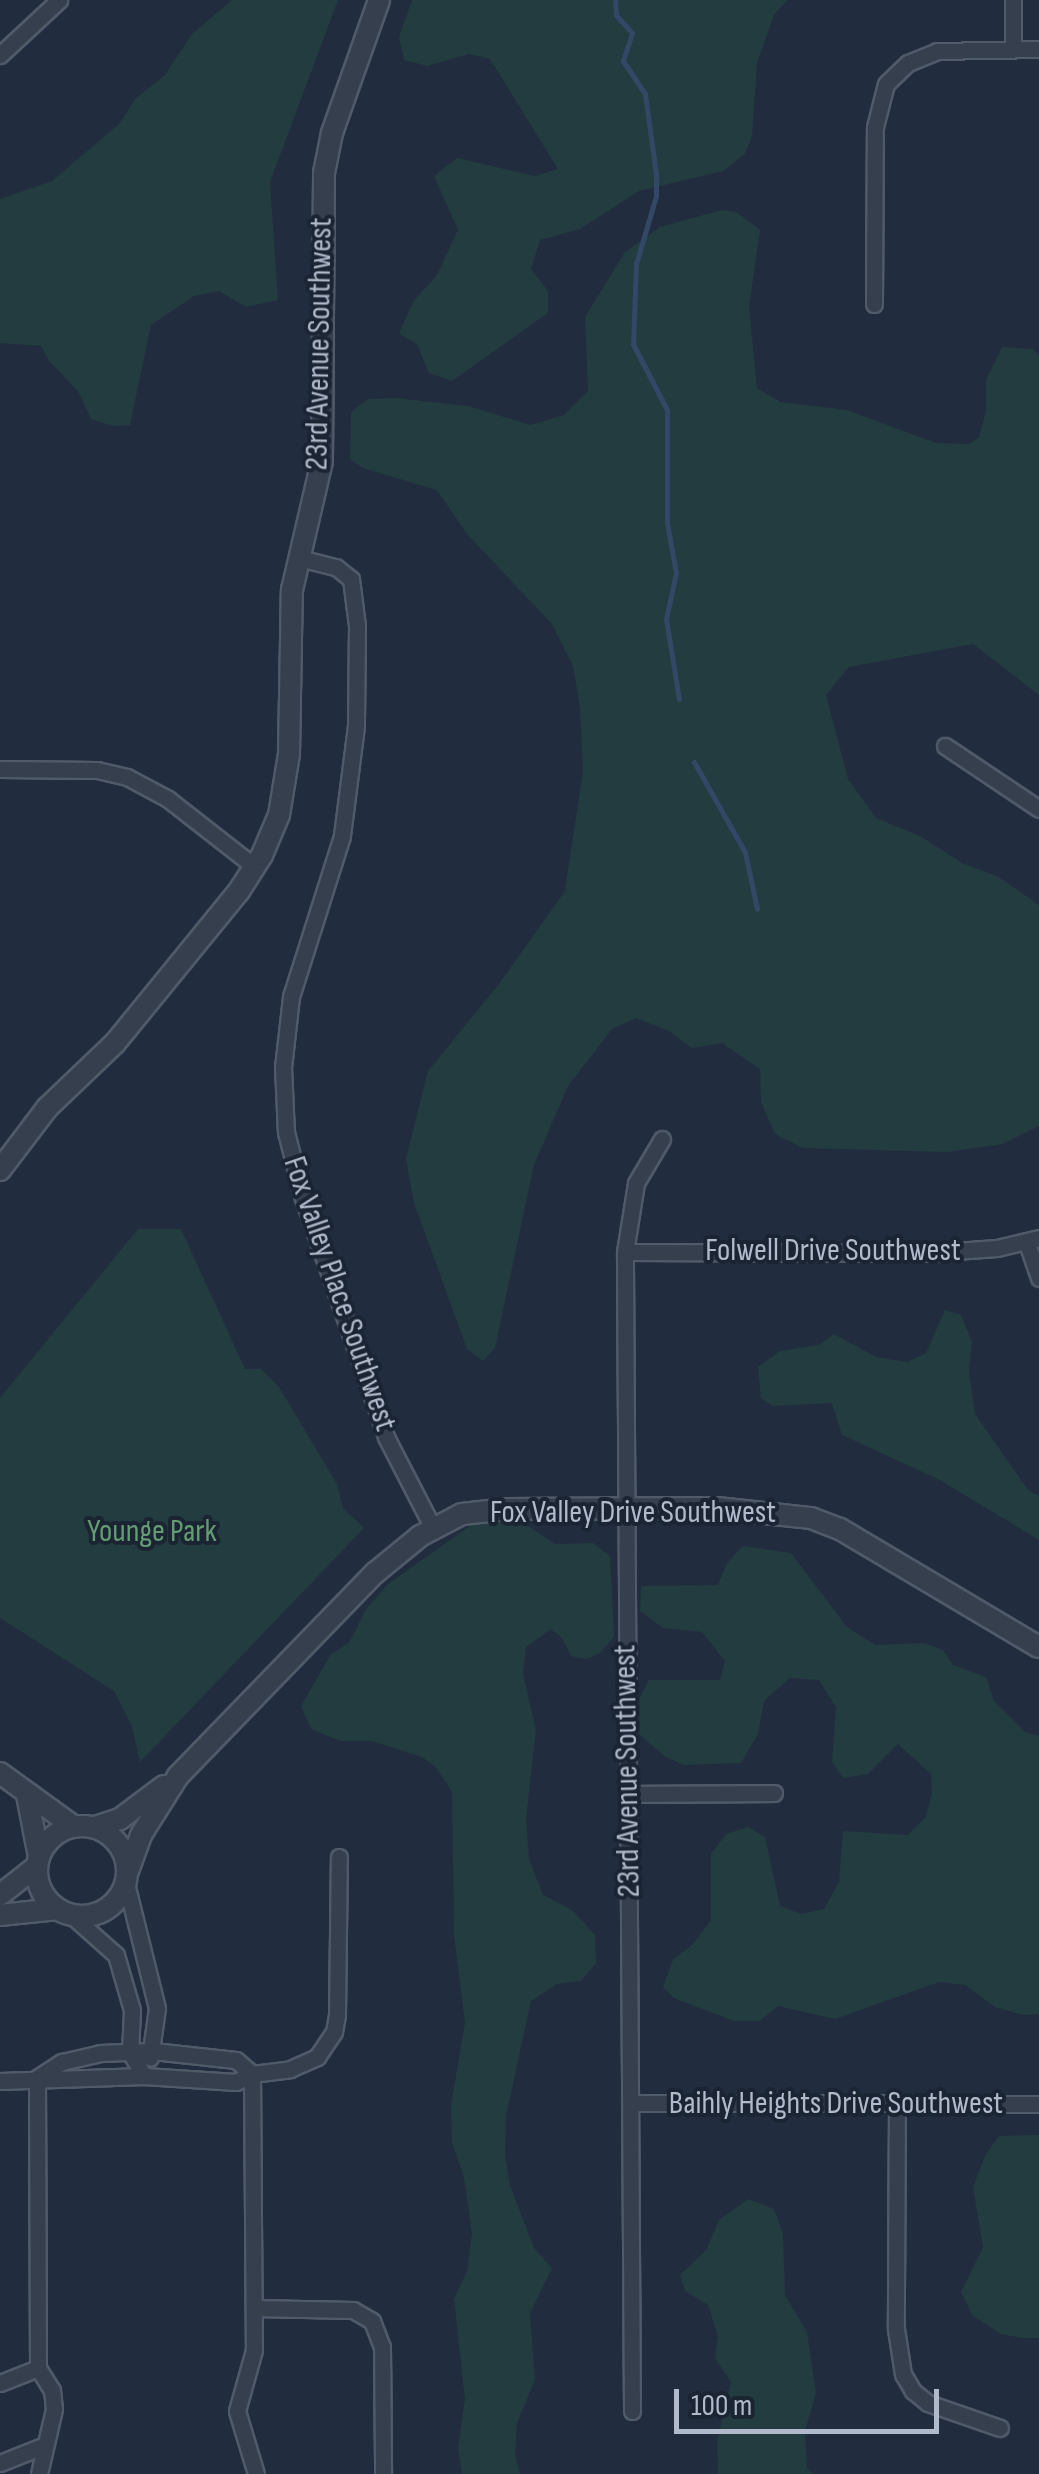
<!DOCTYPE html>
<html>
<head>
<meta charset="utf-8">
<style>
	body { margin:0 }
	#map { position:relative; width:1039px; height:2474px; overflow:hidden; background:#212d3f; font-family:"Sofia Sans Condensed",sans-serif }
	div>[style] { position:absolute }
	.green>* { inset:0; background:#233c3f }
	.stream>* { height:5px; margin:-2.5px; padding:0 2.5px; transform-origin:2.5px; border-radius:2.5px; background:#334867 }
	.roads { filter:drop-shadow(2px 0 #505a69) drop-shadow(-2px 0 #505a69) drop-shadow(0 2px #505a69) drop-shadow(0 -2px #505a69) }
	.minor>* { height:15px; margin:-7.5px; padding:0 7.5px; transform-origin:7.5px; border-radius:7.5px; background:#353f4e }
	.tertiary>* { height:20px; margin:-10px; padding:0 10px; transform-origin:10px; border-radius:10px; background:#353f4e }
	.tertiary>.ring { margin:-10px; padding:0; box-sizing:content-box; background:none; border:20px solid #353f4e; border-radius:50% }
	span { translate:-50% -50%; white-space:nowrap; text-align:center; line-height:1.15; -webkit-text-stroke:8px #1a2433; paint-order:stroke }
	.street-label { font-size:32px; color:#b1baca }
	.park-label { font-size:32px; color:#659d72 }
	.scale { position:absolute; left:674px; top:2389px; width:265px; height:45px; box-sizing:border-box; border:5px solid #b1baca; border-top:0; padding-left:12px; font-size:30px; line-height:35px; white-space:nowrap; color:#b1baca; -webkit-text-stroke:8px #1a2433; paint-order:stroke }
</style>
</head>
<body>
<div id="map">
	<div class="green">
		<div style="clip-path:polygon(232px 0,338px 0,270px 182px,278px 300px,246px 307px,219px 291px,194px 296px,151px 325px,130px 425px,113px 426px,91px 419px,78px 391px,49px 361px,41px 346px,0 343px,0 199px,52px 181px,120px 123px,135px 99px,164px 76px,192px 34px)"></div>
		<div style="clip-path:polygon(412px 0,787px 0,774px 15px,757px 63px,752px 136px,745px 154px,723px 171px,639px 191px,580px 229px,540px 240px,531px 269px,548px 291px,548px 313px,452px 381px,429px 373px,417px 344px,399px 334px,413px 302px,437px 275px,458px 230px,434px 176px,457px 158px,535px 176px,558px 169px,490px 59px,469px 54px,427px 66px,404px 60px,399px 37px)"></div>
		<div style="clip-path:polygon(722px 210px,736px 212px,760px 230px,749px 307px,757px 388px,780px 402px,847px 410px,936px 443px,969px 444px,979px 438px,986px 411px,986px 380px,1002px 347px,1032px 349px,1039px 355px,1039px 695px,973px 644px,849px 667px,826px 695px,848px 779px,876px 818px,920px 836px,962px 863px,997px 876px,1039px 905px,1039px 1126px,1003px 1144px,947px 1152px,803px 1148px,775px 1134px,761px 1102px,760px 1069px,722px 1043px,692px 1048px,669px 1031px,636px 1018px,612px 1029px,568px 1086px,534px 1165px,495px 1348px,483px 1361px,467px 1349px,414px 1203px,406px 1159px,428px 1071px,499px 984px,565px 891px,583px 771px,580px 708px,573px 666px,552px 624px,467px 534px,437px 490px,363px 468px,350px 459px,351px 412px,368px 399px,395px 398px,468px 406px,531px 425px,564px 415px,588px 391px,585px 317px,625px 252px,660px 227px)"></div>
		<div style="clip-path:polygon(138px 1229px,181px 1229px,245px 1369px,261px 1369px,279px 1387px,337px 1484px,343px 1508px,364px 1528px,140px 1762px,132px 1726px,114px 1691px,0 1618px,0 1398px)"></div>
		<div style="clip-path:polygon(945px 1310px,961px 1315px,972px 1342px,969px 1371px,975px 1414px,1028px 1490px,1039px 1496px,1039px 1540px,940px 1480px,842px 1435px,832px 1403px,773px 1406px,761px 1398px,758px 1367px,780px 1351px,819px 1345px,834px 1334px,876px 1357px,907px 1362px,926px 1353px)"></div>
		<div style="clip-path:polygon(504px 1517px,525px 1524px,555px 1544px,593px 1543px,610px 1556px,614px 1637px,600px 1653px,586px 1659px,571px 1656px,561px 1637px,551px 1629px,526px 1647px,523px 1674px,536px 1730px,526px 1819px,529px 1859px,543px 1895px,572px 1910px,595px 1935px,596px 1963px,581px 1981px,557px 1984px,531px 2001px,506px 2116px,505px 2155px,510px 2185px,534px 2248px,552px 2268px,530px 2313px,535px 2380px,517px 2423px,515px 2454px,520px 2474px,462px 2474px,458px 2448px,465px 2400px,454px 2299px,467px 2271px,472px 2233px,464px 2177px,452px 2143px,451px 2105px,465px 2023px,454px 1935px,452px 1792px,436px 1767px,422px 1757px,372px 1741px,340px 1741px,311px 1729px,301px 1706px,331px 1654px,349px 1643px,366px 1609px,388px 1584px,477px 1521px)"></div>
		<div style="clip-path:polygon(743px 1546px,791px 1553px,847px 1627px,875px 1645px,924px 1643px,943px 1650px,953px 1665px,986px 1677px,994px 1701px,1025px 1732px,1039px 1736px,1039px 2014px,1023px 2015px,995px 2007px,965px 1985px,939px 1982px,835px 2019px,778px 2006px,759px 2021px,734px 2021px,674px 1998px,663px 1987px,673px 1960px,693px 1944px,711px 1920px,711px 1854px,726px 1834px,748px 1827px,765px 1837px,780px 1906px,801px 1914px,824px 1909px,839px 1882px,843px 1831px,908px 1835px,926px 1817px,932px 1793px,931px 1774px,898px 1744px,868px 1774px,843px 1778px,832px 1762px,836px 1707px,819px 1680px,790px 1678px,764px 1701px,758px 1734px,741px 1763px,683px 1765px,664px 1756px,636px 1731px,638px 1702px,649px 1680px,720px 1680px,725px 1661px,702px 1632px,663px 1628px,640px 1611px,641px 1586px,718px 1585px,727px 1563px)"></div>
		<div style="clip-path:polygon(1039px 2135px,1039px 2338px,1022px 2338px,1001px 2334px,972px 2315px,961px 2292px,983px 2247px,973px 2187px,986px 2154px,999px 2136px)"></div>
		<div style="clip-path:polygon(748px 2199px,774px 2209px,783px 2234px,785px 2295px,807px 2332px,816px 2393px,805px 2431px,807px 2468px,813px 2474px,718px 2474px,717px 2442px,731px 2382px,715px 2358px,718px 2336px,708px 2305px,685px 2291px,680px 2275px,706px 2250px,719px 2220px)"></div>
	</div>
	<div class="stream">
		<div style="left:615px;top:0;width:15px;rotate:86deg"></div>
		<div style="left:616px;top:15px;width:24px;rotate:48deg"></div>
		<div style="left:632px;top:33px;width:29px;rotate:108deg"></div>
		<div style="left:623px;top:61px;width:40px;rotate:56deg"></div>
		<div style="left:645px;top:94px;width:81px;rotate:82.2deg"></div>
		<div style="left:656px;top:174px;width:22px;rotate:90deg"></div>
		<div style="left:656px;top:196px;width:71px;rotate:106.4deg"></div>
		<div style="left:636px;top:264px;width:80px;rotate:92.1deg"></div>
		<div style="left:633px;top:344px;width:74px;rotate:62.7deg"></div>
		<div style="left:667px;top:410px;width:113px;rotate:90deg"></div>
		<div style="left:667px;top:523px;width:51px;rotate:79.8deg"></div>
		<div style="left:676px;top:573px;width:47px;rotate:102.3deg"></div>
		<div style="left:666px;top:619px;width:81px;rotate:80.8deg"></div>
		<div style="left:694px;top:762px;width:103px;rotate:60.5deg"></div>
		<div style="left:745px;top:852px;width:58px;rotate:78.1deg"></div>
	</div>
	<div class="roads">
		<div class="minor">
			<div style="left:1013px;top:49px;width:49px;rotate:-90deg"></div>
			<div style="left:0;top:55px;width:81px;rotate:-43deg"></div>
			<div style="left:874px;top:304px;width:177px;rotate:-89.7deg"></div>
			<div style="left:875px;top:127px;width:44px;rotate:-75.7deg"></div>
			<div style="left:886px;top:84px;width:30px;rotate:-44deg"></div>
			<div style="left:908px;top:63px;width:31px;rotate:-22deg"></div>
			<div style="left:937px;top:51px;width:102px;rotate:-1.1deg"></div>
			<div style="left:299px;top:558px;width:38px;rotate:14deg"></div>
			<div style="left:336px;top:567px;width:19px;rotate:39deg"></div>
			<div style="left:351px;top:579px;width:47px;rotate:82.7deg"></div>
			<div style="left:357px;top:626px;width:100px;rotate:90.6deg"></div>
			<div style="left:356px;top:726px;width:111px;rotate:97.3deg"></div>
			<div style="left:342px;top:836px;width:169px;rotate:107.6deg"></div>
			<div style="left:291px;top:997px;width:70px;rotate:96.5deg"></div>
			<div style="left:283px;top:1067px;width:65px;rotate:87.4deg"></div>
			<div style="left:286px;top:1132px;width:68px;rotate:75.6deg"></div>
			<div style="left:303px;top:1198px;width:253px;rotate:70.8deg"></div>
			<div style="left:386px;top:1437px;width:102px;rotate:62.7deg"></div>
			<div style="left:945px;top:746px;width:113px;rotate:33.8deg"></div>
			<div style="left:0;top:769px;width:97px;rotate:0.6deg"></div>
			<div style="left:97px;top:770px;width:31px;rotate:13deg"></div>
			<div style="left:127px;top:777px;width:47px;rotate:28.2deg"></div>
			<div style="left:168px;top:799px;width:110px;rotate:38deg"></div>
			<div style="left:1027px;top:1243px;width:37px;rotate:71deg"></div>
			<div style="left:625px;top:1252px;width:302px;rotate:0.2deg"></div>
			<div style="left:927px;top:1253px;width:70px;rotate:-4.1deg"></div>
			<div style="left:997px;top:1248px;width:43px;rotate:-13.4deg"></div>
			<div style="left:628px;top:1794px;width:146px;rotate:-0.4deg"></div>
			<div style="left:126px;top:1883px;width:129px;rotate:76.1deg"></div>
			<div style="left:157px;top:2008px;width:50px;rotate:98deg"></div>
			<div style="left:71px;top:1915px;width:60px;rotate:41.6deg"></div>
			<div style="left:116px;top:1955px;width:57px;rotate:73.8deg"></div>
			<div style="left:132px;top:2010px;width:42px;rotate:92.7deg"></div>
			<div style="left:130px;top:2052px;width:28px;rotate:60deg"></div>
			<div style="left:252px;top:2074px;width:276px;rotate:89.6deg"></div>
			<div style="left:254px;top:2350px;width:63px;rotate:105.6deg"></div>
			<div style="left:237px;top:2411px;width:66px;rotate:73.2deg"></div>
			<div style="left:37px;top:2078px;width:290px;rotate:89.8deg"></div>
			<div style="left:38px;top:2368px;width:26px;rotate:58deg"></div>
			<div style="left:52px;top:2390px;width:19px;rotate:84deg"></div>
			<div style="left:54px;top:2409px;width:67px;rotate:103deg"></div>
			<div style="left:37px;top:2078px;width:30px;rotate:-33deg"></div>
			<div style="left:62px;top:2062px;width:39px;rotate:-13deg"></div>
			<div style="left:100px;top:2053px;width:53px;rotate:-2.2deg"></div>
			<div style="left:153px;top:2051px;width:83px;rotate:6.2deg"></div>
			<div style="left:236px;top:2060px;width:21px;rotate:41deg"></div>
			<div style="left:0;top:2081px;width:144px;rotate:-2deg"></div>
			<div style="left:144px;top:2076px;width:92px;rotate:3.7deg"></div>
			<div style="left:236px;top:2082px;width:18px;rotate:-27deg"></div>
			<div style="left:252px;top:2074px;width:38px;rotate:-7deg"></div>
			<div style="left:290px;top:2069px;width:30px;rotate:-24deg"></div>
			<div style="left:317px;top:2057px;width:30px;rotate:-56deg"></div>
			<div style="left:334px;top:2032px;width:17px;rotate:-80deg"></div>
			<div style="left:337px;top:2015px;width:158px;rotate:-89.3deg"></div>
			<div style="left:632px;top:2103px;width:407px;rotate:0.1deg"></div>
			<div style="left:897px;top:2104px;width:225px;rotate:90.3deg"></div>
			<div style="left:896px;top:2329px;width:46px;rotate:81.2deg"></div>
			<div style="left:903px;top:2374px;width:20px;rotate:60deg"></div>
			<div style="left:913px;top:2391px;width:19px;rotate:39deg"></div>
			<div style="left:928px;top:2403px;width:76px;rotate:19.1deg"></div>
			<div style="left:254px;top:2308px;width:99px;rotate:1.2deg"></div>
			<div style="left:353px;top:2310px;width:22px;rotate:30deg"></div>
			<div style="left:372px;top:2321px;width:28px;rotate:69deg"></div>
			<div style="left:382px;top:2347px;width:127px;rotate:89.5deg"></div>
			<div style="left:0;top:2383px;width:41px;rotate:-21.5deg"></div>
			<div style="left:632px;top:2411px;width:1159px;rotate:-90.35deg"></div>
			<div style="left:625px;top:1252px;width:70px;rotate:-80.9deg"></div>
			<div style="left:636px;top:1183px;width:51px;rotate:-59.4deg"></div>
			<div style="left:0;top:2463px;width:46px;rotate:-21.6deg"></div>
		</div>
		<div class="tertiary">
			<div style="left:0;top:1170px;width:78px;rotate:-52.8deg"></div>
			<div style="left:47px;top:1108px;width:94px;rotate:-43.7deg"></div>
			<div style="left:115px;top:1043px;width:196px;rotate:-50.8deg"></div>
			<div style="left:239px;top:891px;width:43px;rotate:-57.4deg"></div>
			<div style="left:262px;top:855px;width:43px;rotate:-67deg"></div>
			<div style="left:279px;top:815px;width:62px;rotate:-80.7deg"></div>
			<div style="left:289px;top:754px;width:164px;rotate:-89deg"></div>
			<div style="left:292px;top:590px;width:132px;rotate:-76.9deg"></div>
			<div style="left:322px;top:461px;width:288px;rotate:-89.6deg"></div>
			<div style="left:324px;top:173px;width:41px;rotate:-78.7deg"></div>
			<div style="left:332px;top:133px;width:141px;rotate:-70.5deg"></div>
			<div style="left:0;top:1773px;width:90px;rotate:36deg"></div>
			<div style="left:27px;top:1795px;width:63px;rotate:79deg"></div>
			<div class="ring" style="left:37px;top:1826px;width:70px;height:70px"></div>
			<div style="left:95px;top:1827px;width:26px;rotate:-18deg"></div>
			<div style="left:120px;top:1819px;width:55px;rotate:-36.9deg"></div>
			<div style="left:128px;top:1871px;width:38px;rotate:-70deg"></div>
			<div style="left:141px;top:1835px;width:70px;rotate:-57.9deg"></div>
			<div style="left:178px;top:1776px;width:283px;rotate:-45.9deg"></div>
			<div style="left:375px;top:1573px;width:58px;rotate:-39.4deg"></div>
			<div style="left:420px;top:1536px;width:47px;rotate:-27.6deg"></div>
			<div style="left:462px;top:1514px;width:45px;rotate:-6.3deg"></div>
			<div style="left:507px;top:1509px;width:210px;rotate:-0.3deg"></div>
			<div style="left:717px;top:1508px;width:95px;rotate:6.1deg"></div>
			<div style="left:811px;top:1518px;width:31px;rotate:21deg"></div>
			<div style="left:840px;top:1529px;width:231px;rotate:30.7deg"></div>
			<div style="left:0;top:1895px;width:47px;rotate:-38.1deg"></div>
			<div style="left:0;top:1915px;width:58px;rotate:-5.9deg"></div>
		</div>
	</div>
	<div class="street-label">
		<span style="left:320px;top:344px;rotate:-89deg">23rd Avenue Southwest</span>
		<span style="left:833px;top:1251px">Folwell Drive Southwest</span>
		<span style="left:339px;top:1294px;rotate:71deg">Fox Valley Place Southwest</span>
		<span style="left:633px;top:1513px">Fox Valley Drive Southwest</span>
		<span style="left:628px;top:1771px;rotate:-91deg">23rd Avenue Southwest</span>
		<span style="left:836px;top:2104px">Baihly Heights Drive Southwest</span>
	</div>
	<div class="park-label">
		<span style="left:152px;top:1532px">Younge Park</span>
	</div>
	<div class="scale">100 m</div>
</div>
</body>
</html>
